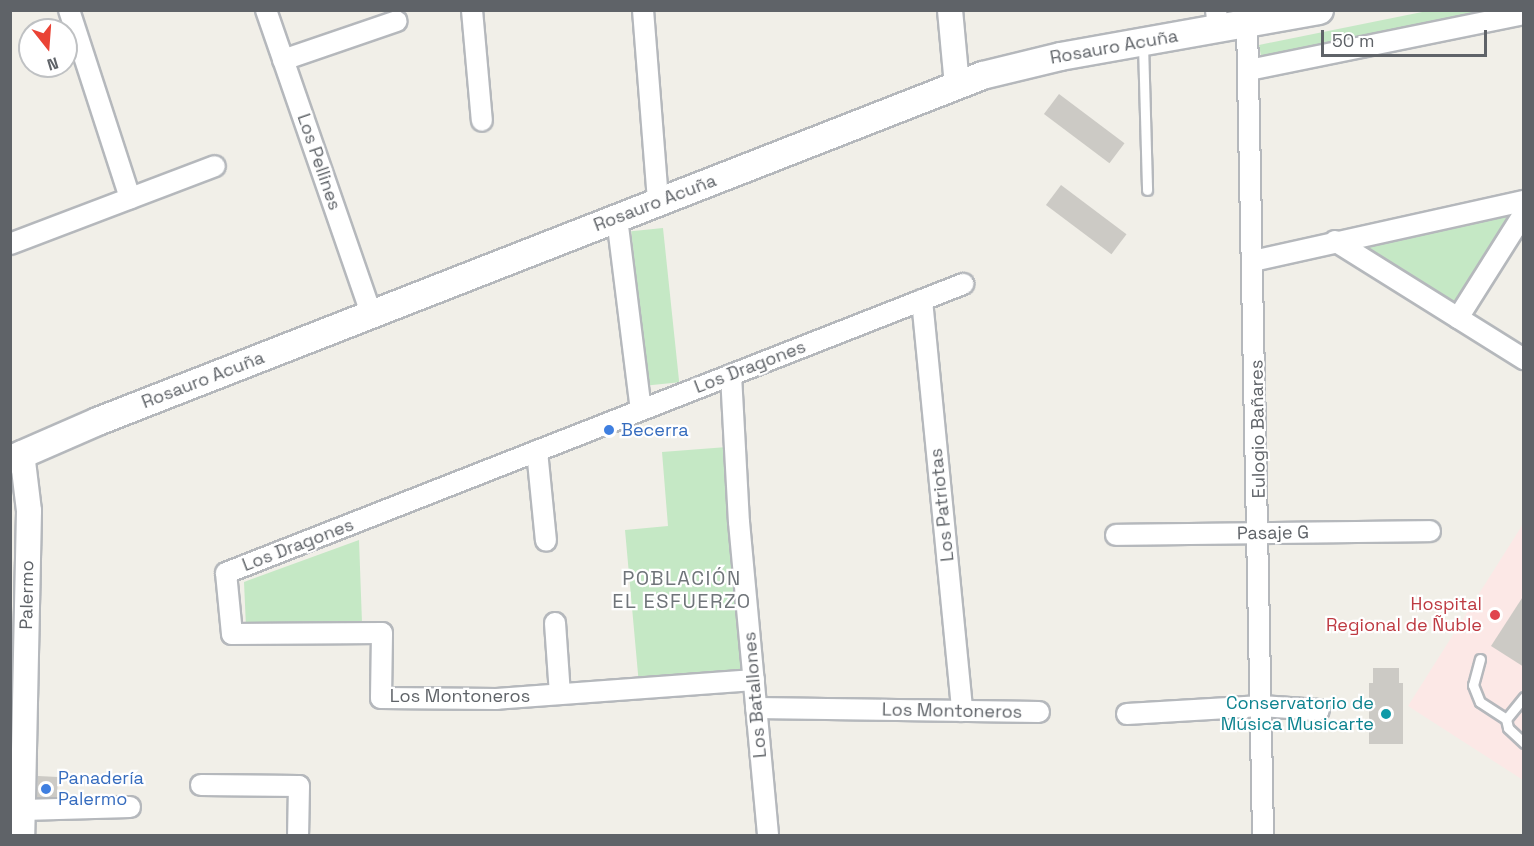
<!DOCTYPE html>
<html>
<head>
<meta charset="utf-8">
<style>
	body { margin:0 }
	#map { position:relative; width:1534px; height:846px; overflow:hidden; background:#f1efe8; font-family:"Space Grotesk",sans-serif }
	div>[style] { position:absolute }
	.medical>* { inset:0; background:#fce8e6 }
	.green>* { inset:0; background:#c5e8c5; transform-origin:0 0 }
	.building>* { inset:0; background:#cccac5; transform-origin:0 0 }
	.roads { filter:drop-shadow(2px 0 #b5b8bc) drop-shadow(-2px 0 #b5b8bc) drop-shadow(0 2px #b5b8bc) drop-shadow(0 -2px #b5b8bc) }
	.service>* { height:9px; margin:-4.5px; padding:0 4.5px; transform-origin:4.5px; border-radius:4.5px; background:#fff }
	.minor>* { height:20px; margin:-10px; padding:0 10px; transform-origin:10px; border-radius:10px; background:#fff }
	.tertiary>* { height:24px; margin:-12px; padding:0 12px; transform-origin:12px; border-radius:12px; background:#fff }
	.secondary>* { height:27px; margin:-13.5px; padding:0 13.5px; transform-origin:13.5px; border-radius:13.5px; background:#fff }
	.dots>* { width:16px; height:16px; translate:-50% -50%; box-sizing:border-box; border:3px solid #fff; border-radius:50% }
	span { translate:-50% -50%; white-space:nowrap; text-align:center; line-height:1.15; -webkit-text-stroke:4.5px #fff; paint-order:stroke }
	.street-label { font-size:18px; color:#5f6368 }
	.shop-label { font-size:18px; color:#366cbe }
	.left { translate:0 -50%; text-align:left }
	.health-label { font-size:18px; color:#be3a42 }
	.right { translate:-100% -50%; text-align:right }
	.culture-label { font-size:18px; color:#0d838f }
	.neighbourhood-label { font-size:20px; color:#70757a; letter-spacing:1.5px }
	.frame { position:absolute; inset:0; border:12px solid #5f6368; pointer-events:none }
	.north { position:absolute; left:18px; top:18px; width:60px; height:60px; box-sizing:border-box; background:#fff; border:2px solid #bfc1c3; border-radius:50%; rotate:163deg; font-size:16px; font-weight:700; line-height:24px; text-align:center; color:#5f6368 }
	.north::after { content:''; display:block; margin:auto; width:21px; height:27px; background:#ea4335; clip-path:polygon(50% 0,100% 100%,50% 72%,0 100%) }
	.scale { position:absolute; left:1321px; top:30px; width:166px; height:27px; box-sizing:border-box; border:3px solid #5f6368; border-top:0; padding-left:8px; font-size:18px; line-height:21px; white-space:nowrap; color:#5f6368; -webkit-text-stroke:4px #fff; paint-order:stroke }
</style>
</head>
<body>
<div id="map">
	<div class="medical">
		<div style="clip-path:polygon(1523px 524px,1523px 780px,1408px 706px)"></div>
	</div>
	<div class="green">
		<div style="clip-path:polygon(1432px 10px,1489px 11px,1261px 56px,1259px 45px)"></div>
		<div style="clip-path:polygon(1516px 211px,1457px 306px,1355px 243px)"></div>
		<div style="left:663px;top:228px;width:155px;height:32px;rotate:84deg"></div>
		<div style="clip-path:polygon(727px 447px,746px 676px,639px 685px,625px 530px,668px 526px,662px 452px)"></div>
		<div style="clip-path:polygon(359px 540px,362px 623px,246px 627px,244px 582px)"></div>
	</div>
	<div class="building">
		<div style="left:1059px;top:94px;width:82px;height:25px;rotate:37deg"></div>
		<div style="left:1061px;top:185px;width:82px;height:25px;rotate:37deg"></div>
		<div style="clip-path:polygon(1524px 595px,1524px 667px,1491px 646px)"></div>
		<div style="clip-path:polygon(1373px 668px,1399px 668px,1399px 683px,1403px 683px,1403px 744px,1369px 744px,1369px 683px,1373px 683px)"></div>
		<div style="left:38px;top:776px;width:20px;height:22px;rotate:3deg"></div>
	</div>
	<div class="roads">
		<div class="service">
			<div style="left:1143px;top:44px;width:146px;rotate:88.4deg"></div>
			<div style="left:1480px;top:659px;width:27px;rotate:105deg"></div>
			<div style="left:1473px;top:685px;width:18px;rotate:68deg"></div>
			<div style="left:1480px;top:702px;width:31px;rotate:33deg"></div>
			<div style="left:1524px;top:697px;width:28px;rotate:129deg"></div>
			<div style="left:1506px;top:719px;width:9px;rotate:77deg"></div>
			<div style="left:1508px;top:728px;width:22px;rotate:43deg"></div>
		</div>
		<div class="minor">
			<div style="left:69px;top:10px;width:198px;rotate:72deg"></div>
			<div style="left:266px;top:10px;width:322px;rotate:70.9deg"></div>
			<div style="left:472px;top:10px;width:111px;rotate:84.9deg"></div>
			<div style="left:643px;top:10px;width:193px;rotate:85.5deg"></div>
			<div style="left:1216px;top:10px;width:18px;rotate:84deg"></div>
			<div style="left:1247px;top:23px;width:813px;rotate:88.87deg"></div>
			<div style="left:283px;top:60px;width:120px;rotate:-18.9deg"></div>
			<div style="left:1249px;top:70px;width:281px;rotate:-11.5deg"></div>
			<div style="left:617px;top:218px;width:193px;rotate:82.9deg"></div>
			<div style="left:1335px;top:241px;width:223px;rotate:32deg"></div>
			<div style="left:10px;top:244px;width:219px;rotate:-20.8deg"></div>
			<div style="left:1253px;top:261px;width:278px;rotate:-12.5deg"></div>
			<div style="left:922px;top:300px;width:413px;rotate:84.4deg"></div>
			<div style="left:1458px;top:318px;width:124px;rotate:-57.8deg"></div>
			<div style="left:731px;top:375px;width:147px;rotate:86.9deg"></div>
			<div style="left:739px;top:522px;width:315px;rotate:84.7deg"></div>
			<div style="left:537px;top:451px;width:90px;rotate:84.3deg"></div>
			<div style="left:1116px;top:535px;width:314px;rotate:-0.7deg"></div>
			<div style="left:555px;top:623px;width:71px;rotate:86deg"></div>
			<div style="left:754px;top:680px;width:258px;rotate:175.8deg"></div>
			<div style="left:497px;top:699px;width:116px;rotate:-179.5deg"></div>
			<div style="left:381px;top:698px;width:65px;rotate:-89.1deg"></div>
			<div style="left:382px;top:633px;width:150px;rotate:179.6deg"></div>
			<div style="left:232px;top:634px;width:61px;rotate:-95.6deg"></div>
			<div style="left:226px;top:573px;width:792px;rotate:-21.41deg"></div>
			<div style="left:756px;top:708px;width:283px;rotate:0.8deg"></div>
			<div style="left:1127px;top:714px;width:134px;rotate:-3.4deg"></div>
			<div style="left:1261px;top:706px;width:58px;rotate:3.9deg"></div>
			<div style="left:201px;top:785px;width:98px;rotate:0.6deg"></div>
			<div style="left:299px;top:786px;width:50px;rotate:91.1deg"></div>
			<div style="left:23px;top:810px;width:107px;rotate:-1.6deg"></div>
		</div>
		<div class="tertiary">
			<div style="left:950px;top:10px;width:75px;rotate:84.7deg"></div>
			<div style="left:22px;top:453px;width:58px;rotate:83.1deg"></div>
			<div style="left:29px;top:511px;width:325px;rotate:91.2deg"></div>
		</div>
		<div class="secondary">
			<div style="left:10px;top:459px;width:95px;rotate:-23.6deg"></div>
			<div style="left:97px;top:421px;width:950px;rotate:-21.35deg"></div>
			<div style="left:982px;top:75px;width:80px;rotate:-13.7deg"></div>
			<div style="left:1060px;top:56px;width:263px;rotate:-10.1deg"></div>
		</div>
	</div>
	<div class="dots">
		<div style="left:609px;top:430px;background:#3f7fe0"></div>
		<div style="left:1495px;top:615px;background:#e0444e"></div>
		<div style="left:1386px;top:714px;background:#0f9aa8"></div>
		<div style="left:46px;top:789px;background:#3f7fe0"></div>
	</div>
	<div class="street-label">
		<span style="left:1114px;top:47px;rotate:-10deg">Rosauro Acuña</span>
		<span style="left:319px;top:162px;rotate:71deg">Los Pellines</span>
		<span style="left:655px;top:203px;rotate:-21deg">Rosauro Acuña</span>
		<span style="left:750px;top:367px;rotate:-21deg">Los Dragones</span>
		<span style="left:203px;top:380px;rotate:-21deg">Rosauro Acuña</span>
		<span style="left:1258px;top:429px;rotate:-91deg">Eulogio Bañares</span>
		<span style="left:942px;top:505px;rotate:-96deg">Los Patriotas</span>
		<span style="left:1273px;top:533px;rotate:-1deg">Pasaje G</span>
		<span style="left:298px;top:545px;rotate:-21deg">Los Dragones</span>
		<span style="left:27px;top:595px;rotate:-89deg">Palermo</span>
		<span style="left:755px;top:695px;rotate:-95deg">Los Batallones</span>
		<span style="left:460px;top:696px">Los Montoneros</span>
		<span style="left:952px;top:711px;rotate:1deg">Los Montoneros</span>
	</div>
	<div class="shop-label">
		<span class="left" style="left:621px;top:430px">Becerra</span>
		<span class="left" style="left:58px;top:789px">Panadería<br>Palermo</span>
	</div>
	<div class="health-label">
		<span class="right" style="left:1482px;top:615px">Hospital<br>Regional de Ñuble</span>
	</div>
	<div class="culture-label">
		<span class="right" style="left:1374px;top:714px">Conservatorio de<br>Música Musicarte</span>
	</div>
	<div class="neighbourhood-label">
		<span style="left:682px;top:590px">POBLACIÓN<br>EL ESFUERZO</span>
	</div>
	<div class="frame"></div>
	<div class="north">N</div>
	<div class="scale">50 m</div>
</div>
</body>
</html>
